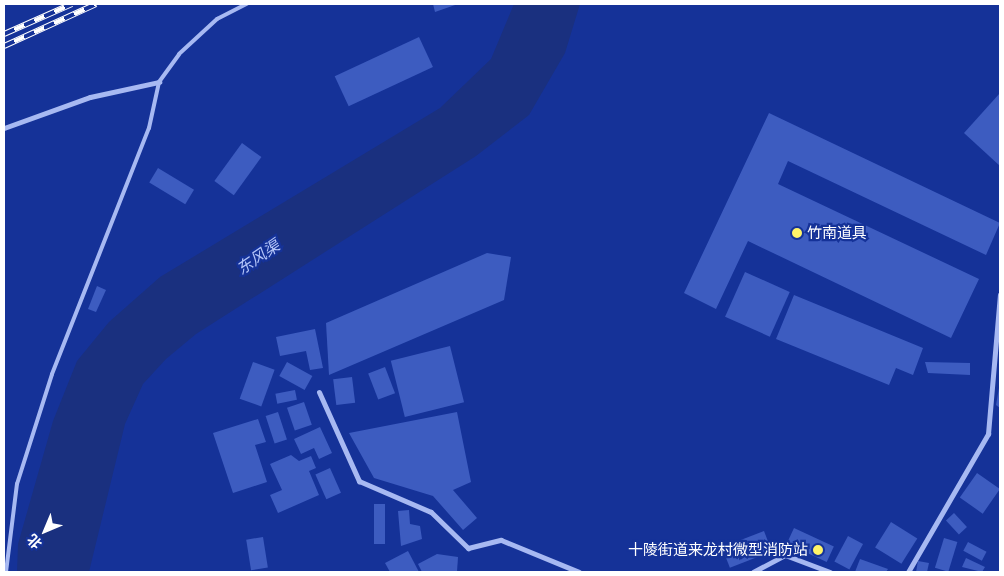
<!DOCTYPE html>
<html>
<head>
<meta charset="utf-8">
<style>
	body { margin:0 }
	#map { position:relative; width:1004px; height:576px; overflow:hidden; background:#153298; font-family:Lato,"Noto Sans SC",sans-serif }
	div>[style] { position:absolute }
	.water>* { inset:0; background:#1a307f }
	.building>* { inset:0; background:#3d5cc0; transform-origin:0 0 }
	.lane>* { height:4px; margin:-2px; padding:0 2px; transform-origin:2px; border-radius:2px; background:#a7b9f2 }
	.street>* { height:5px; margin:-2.5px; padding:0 2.5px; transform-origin:2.5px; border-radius:2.5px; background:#a7b9f2 }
	.rail>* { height:5.5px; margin-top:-2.75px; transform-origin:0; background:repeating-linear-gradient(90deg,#153298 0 11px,#fff 0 22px); box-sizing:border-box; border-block:1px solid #fff }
	.dots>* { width:14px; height:14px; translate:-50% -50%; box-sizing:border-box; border:2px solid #153298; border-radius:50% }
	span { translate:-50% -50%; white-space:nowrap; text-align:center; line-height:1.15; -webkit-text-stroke:4.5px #153298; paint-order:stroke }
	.poi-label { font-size:15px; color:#fff }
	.left { translate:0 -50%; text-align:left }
	.right { translate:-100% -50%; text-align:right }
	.water-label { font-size:16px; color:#b4c5f9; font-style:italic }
	.frame { position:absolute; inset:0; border:5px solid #fff; pointer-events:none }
	.north { position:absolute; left:20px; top:506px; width:50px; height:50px; -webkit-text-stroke:4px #153298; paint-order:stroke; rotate:225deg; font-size:14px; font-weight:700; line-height:20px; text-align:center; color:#fff }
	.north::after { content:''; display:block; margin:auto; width:18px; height:22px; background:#fff; clip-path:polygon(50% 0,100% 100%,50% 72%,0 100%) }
</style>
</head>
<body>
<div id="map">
	<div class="water">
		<div style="clip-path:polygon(514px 4px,580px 4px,565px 53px,529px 115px,476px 156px,196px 334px,166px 359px,143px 384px,125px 424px,89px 572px,17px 572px,18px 544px,53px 421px,77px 361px,109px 322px,160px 277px,440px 108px,491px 59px)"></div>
	</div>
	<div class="building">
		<div style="clip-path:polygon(433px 4px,458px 4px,435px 12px)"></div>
		<div style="left:419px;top:37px;width:33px;height:93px;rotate:65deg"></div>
		<div style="clip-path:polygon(1000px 93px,1000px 166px,964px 133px)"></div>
		<div style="clip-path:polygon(769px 113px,1000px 223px,986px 255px,788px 161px,778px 184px,979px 279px,951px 338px,748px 241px,716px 309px,684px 293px)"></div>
		<div style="left:242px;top:143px;width:24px;height:47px;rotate:36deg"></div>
		<div style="left:158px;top:168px;width:42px;height:17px;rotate:31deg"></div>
		<div style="clip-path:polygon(487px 253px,511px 257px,504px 300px,329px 375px,326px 323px)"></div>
		<div style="left:745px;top:272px;width:49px;height:49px;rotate:24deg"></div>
		<div style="clip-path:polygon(97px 286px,106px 290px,96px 312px,88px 309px)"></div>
		<div style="clip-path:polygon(794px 295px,923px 348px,913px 375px,896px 368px,889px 385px,776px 339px)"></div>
		<div style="clip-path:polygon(315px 329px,323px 368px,310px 370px,306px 351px,280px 356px,276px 337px)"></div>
		<div style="left:450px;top:346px;width:58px;height:61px;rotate:76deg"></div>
		<div style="left:253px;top:362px;width:23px;height:39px;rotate:20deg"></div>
		<div style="left:287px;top:362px;width:29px;height:16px;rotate:29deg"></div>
		<div style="clip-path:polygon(925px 362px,970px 363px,970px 375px,928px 373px)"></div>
		<div style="left:385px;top:367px;width:28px;height:18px;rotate:69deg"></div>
		<div style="left:352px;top:377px;width:26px;height:19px;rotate:83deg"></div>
		<div style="clip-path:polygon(999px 388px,1000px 388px,1000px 408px,996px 405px)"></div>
		<div style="left:295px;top:390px;width:10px;height:20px;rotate:79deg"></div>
		<div style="left:304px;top:402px;width:24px;height:18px;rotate:71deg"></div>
		<div style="left:278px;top:412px;width:29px;height:13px;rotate:72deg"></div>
		<div style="clip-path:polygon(457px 412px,471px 482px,453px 490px,477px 518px,463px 530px,433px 496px,374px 478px,349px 433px)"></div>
		<div style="clip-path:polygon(258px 419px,266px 442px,255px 445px,267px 482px,233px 493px,213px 433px)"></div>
		<div style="clip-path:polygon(320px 427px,332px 453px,319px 459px,314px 448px,301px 454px,294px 439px)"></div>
		<div style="clip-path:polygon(291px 455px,299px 461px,311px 456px,316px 468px,309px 471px,319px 495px,278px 513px,270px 495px,282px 490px,270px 464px)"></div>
		<div style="left:330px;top:468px;width:27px;height:16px;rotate:66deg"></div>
		<div style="left:977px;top:473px;width:28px;height:30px;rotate:35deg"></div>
		<div style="left:374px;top:504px;width:11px;height:40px"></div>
		<div style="clip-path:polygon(409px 510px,410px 524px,420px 526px,422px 539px,401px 546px,398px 511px)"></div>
		<div style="left:954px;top:513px;width:19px;height:11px;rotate:47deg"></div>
		<div style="left:891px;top:522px;width:31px;height:30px;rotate:32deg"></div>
		<div style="left:794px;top:528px;width:44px;height:17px;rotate:25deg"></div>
		<div style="left:764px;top:531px;width:22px;height:45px;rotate:69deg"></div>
		<div style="left:848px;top:536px;width:17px;height:29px;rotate:28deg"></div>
		<div style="left:263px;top:537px;width:31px;height:17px;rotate:81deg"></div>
		<div style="left:944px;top:538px;width:14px;height:31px;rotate:17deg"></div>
		<div style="left:968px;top:542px;width:21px;height:10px;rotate:28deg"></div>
		<div style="clip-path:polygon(408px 551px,419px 572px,390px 572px,385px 563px)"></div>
		<div style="clip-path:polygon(437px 554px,458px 557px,457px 572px,422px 572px,418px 564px)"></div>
		<div style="clip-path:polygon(966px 558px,985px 567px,982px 572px,962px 567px)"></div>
		<div style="clip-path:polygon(860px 559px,888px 569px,886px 572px,855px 572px)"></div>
		<div style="clip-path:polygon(918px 561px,929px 563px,927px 572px,916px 572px)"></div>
	</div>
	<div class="lane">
		<div style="left:6px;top:572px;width:89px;rotate:-82.9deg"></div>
		<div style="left:17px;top:484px;width:115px;rotate:-72.3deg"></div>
		<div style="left:52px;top:374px;width:264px;rotate:-68.5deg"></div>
		<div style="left:149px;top:128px;width:47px;rotate:-77.7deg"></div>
		<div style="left:159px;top:82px;width:34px;rotate:-54deg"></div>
		<div style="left:179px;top:54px;width:52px;rotate:-42.6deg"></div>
		<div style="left:217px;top:19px;width:34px;rotate:-27deg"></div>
	</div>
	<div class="street">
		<div style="left:4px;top:128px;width:91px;rotate:-19.8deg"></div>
		<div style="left:90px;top:97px;width:71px;rotate:-12.3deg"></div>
		<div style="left:319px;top:392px;width:98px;rotate:65.8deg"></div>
		<div style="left:359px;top:481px;width:78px;rotate:23.3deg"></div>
		<div style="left:431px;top:512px;width:52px;rotate:44.2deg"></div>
		<div style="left:468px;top:548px;width:34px;rotate:-14deg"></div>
		<div style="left:501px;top:540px;width:84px;rotate:22.3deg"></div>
		<div style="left:753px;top:572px;width:36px;rotate:-28deg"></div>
		<div style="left:785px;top:555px;width:48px;rotate:20.7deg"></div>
		<div style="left:908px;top:572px;width:160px;rotate:-59.9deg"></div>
		<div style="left:988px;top:434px;width:140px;rotate:-85.1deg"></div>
	</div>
	<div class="rail">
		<div style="left:4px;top:34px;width:74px;rotate:-23.8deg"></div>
		<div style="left:4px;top:46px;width:101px;rotate:-24.5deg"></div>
	</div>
	<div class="dots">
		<div style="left:797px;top:233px;background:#fff369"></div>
		<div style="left:818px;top:550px;background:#fff369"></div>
	</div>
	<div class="poi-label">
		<span class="left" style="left:807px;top:233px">竹南道具</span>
		<span class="right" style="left:808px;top:550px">十陵街道来龙村微型消防站</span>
	</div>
	<div class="water-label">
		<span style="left:258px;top:257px;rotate:-34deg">东风渠</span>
	</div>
	<div class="frame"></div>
	<div class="north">北</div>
</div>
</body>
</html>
